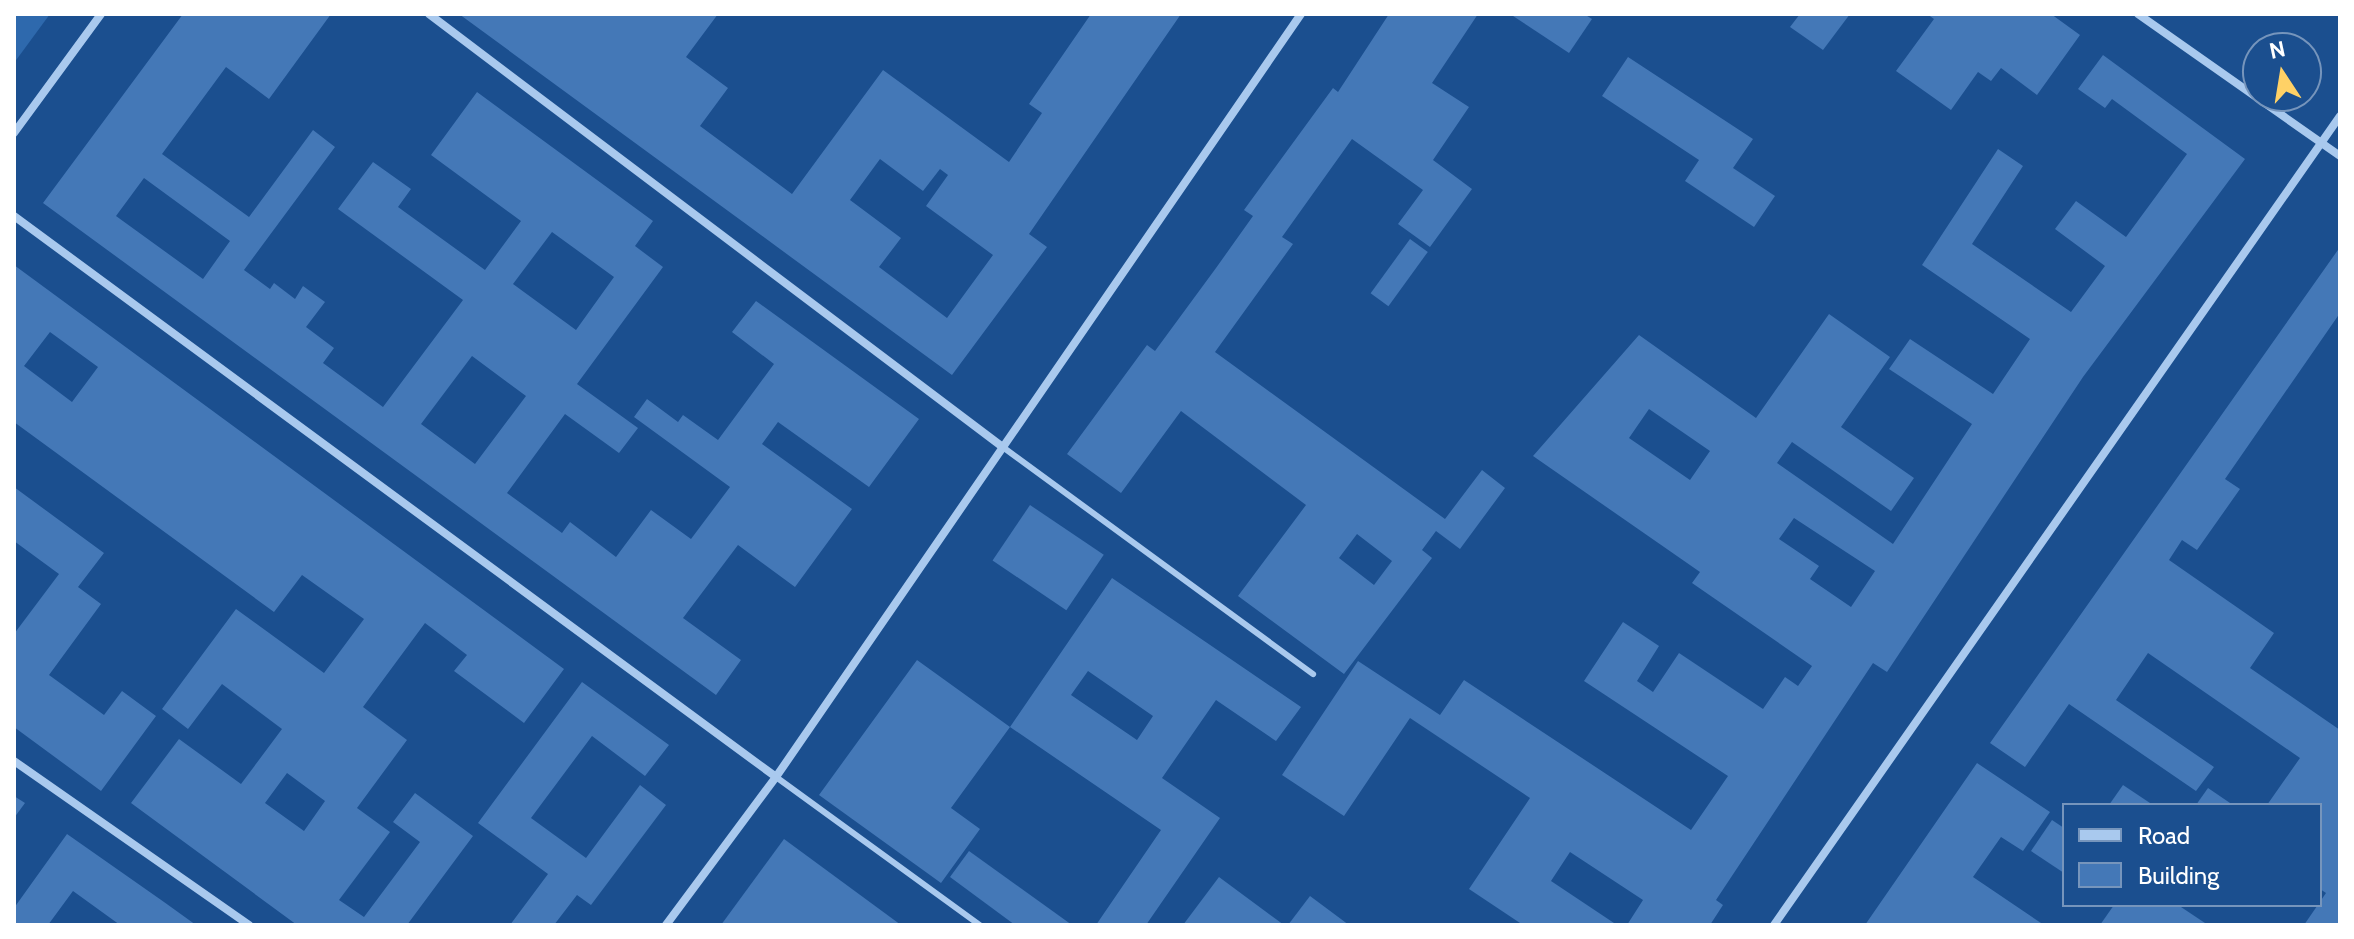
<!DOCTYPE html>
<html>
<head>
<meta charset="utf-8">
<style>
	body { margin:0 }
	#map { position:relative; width:2354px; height:939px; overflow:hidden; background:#1b4f8f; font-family:Cabin,sans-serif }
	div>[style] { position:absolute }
	.green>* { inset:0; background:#2e69ad }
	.building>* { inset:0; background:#4478b7; transform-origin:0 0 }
	.service>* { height:6px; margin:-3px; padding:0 3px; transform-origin:3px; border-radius:3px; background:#a9c9ee }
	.minor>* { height:8px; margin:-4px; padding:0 4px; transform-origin:4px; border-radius:4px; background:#a9c9ee }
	span { translate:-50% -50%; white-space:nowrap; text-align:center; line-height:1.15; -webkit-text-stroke:7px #1b4f8f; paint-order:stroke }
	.frame { position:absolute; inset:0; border:16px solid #fff; pointer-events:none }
	.legend { position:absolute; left:2062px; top:803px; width:260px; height:104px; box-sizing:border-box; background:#1b4f8f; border:2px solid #7695bc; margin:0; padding:10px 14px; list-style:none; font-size:24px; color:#fff }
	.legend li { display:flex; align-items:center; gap:16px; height:40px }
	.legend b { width:40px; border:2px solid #7695bc }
	.north { position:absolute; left:2242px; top:32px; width:80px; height:80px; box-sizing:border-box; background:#1b4f8f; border:2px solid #7695bc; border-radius:50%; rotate:348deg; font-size:22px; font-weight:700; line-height:32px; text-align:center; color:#fff }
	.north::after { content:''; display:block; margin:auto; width:28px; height:36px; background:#ffd166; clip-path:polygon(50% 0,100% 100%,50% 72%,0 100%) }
</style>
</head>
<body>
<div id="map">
	<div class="green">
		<div style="clip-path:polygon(14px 14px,50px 14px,14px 63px)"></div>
	</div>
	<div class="building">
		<div style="clip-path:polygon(evenodd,183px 14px,331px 14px,269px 99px,226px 67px,162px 154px,249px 217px,313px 130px,335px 147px,244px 270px,270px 289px,274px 283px,295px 299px,303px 286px,325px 302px,306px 327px,334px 348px,323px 363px,383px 407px,463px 300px,338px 209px,373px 162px,411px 189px,398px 207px,485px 270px,521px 221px,431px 155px,477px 92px,653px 221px,635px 246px,663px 267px,577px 384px,638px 428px,619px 453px,565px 414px,507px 493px,562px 533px,570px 522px,616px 557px,651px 510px,691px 539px,730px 487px,634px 417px,647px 399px,678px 422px,683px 415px,718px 440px,774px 364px,732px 332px,756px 301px,919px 419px,869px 487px,778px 422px,762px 444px,852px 509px,795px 587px,738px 545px,683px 618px,741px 660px,716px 695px,43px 203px,183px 14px,144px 178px,230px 241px,203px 279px,116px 216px,144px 178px,183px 14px,552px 232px,614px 277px,576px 330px,513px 284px,552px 232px,183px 14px,472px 356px,526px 396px,475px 464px,421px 424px,472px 356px)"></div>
		<div style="clip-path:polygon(evenodd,459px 14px,718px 14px,686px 57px,728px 88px,700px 126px,792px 194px,883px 70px,1009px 162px,1042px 113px,1029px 104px,1091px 14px,1181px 14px,1029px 234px,1047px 247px,952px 375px,459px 14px,880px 159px,923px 191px,940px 169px,948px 175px,926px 206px,993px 255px,947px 318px,879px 267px,901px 238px,850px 200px,880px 159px)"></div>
		<div style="clip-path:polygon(evenodd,1389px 14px,1478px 14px,1432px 83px,1469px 107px,1433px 160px,1472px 189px,1430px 247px,1398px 224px,1423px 190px,1352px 139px,1282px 237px,1293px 244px,1215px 352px,1445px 519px,1482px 470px,1505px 488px,1460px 549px,1436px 531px,1422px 550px,1432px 558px,1344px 674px,1238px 596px,1306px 505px,1181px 411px,1121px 493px,1067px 454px,1147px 345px,1155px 351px,1216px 268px,1253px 216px,1244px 210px,1333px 88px,1338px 92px,1389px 14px,1357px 534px,1392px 561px,1374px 585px,1339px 558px,1357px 534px)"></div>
		<div style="clip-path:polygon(1510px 14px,1584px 14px,1592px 19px,1569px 53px)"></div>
		<div style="clip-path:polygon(1800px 14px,1850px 14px,1823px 50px,1790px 27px)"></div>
		<div style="clip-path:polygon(1927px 14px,2051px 14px,2080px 35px,2037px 95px,2001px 68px,1991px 81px,1978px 72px,1951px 110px,1896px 71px,1934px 19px)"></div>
		<div style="clip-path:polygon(evenodd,2103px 55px,2245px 159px,2083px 377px,1887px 672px,1873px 663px,1716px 900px,1723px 905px,1710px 925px,1627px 925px,1643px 900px,1570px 852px,1551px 881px,1617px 925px,1523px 925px,1469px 889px,1530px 798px,1410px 718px,1344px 816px,1282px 775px,1358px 661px,1440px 715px,1464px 680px,1691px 830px,1728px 776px,1584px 681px,1623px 622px,1659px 646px,1637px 681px,1653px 692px,1679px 653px,1763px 709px,1785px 677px,1798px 686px,1812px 666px,1692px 583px,1700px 572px,1533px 456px,1639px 335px,1756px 418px,1829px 314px,1890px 357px,1841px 427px,1914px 478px,1891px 511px,1792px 442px,1777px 463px,1893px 544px,1972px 424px,1889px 369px,1910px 339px,1993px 394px,2030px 339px,1922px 265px,1998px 149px,2023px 166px,1972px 244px,2071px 312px,2105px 266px,2055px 229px,2076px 201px,2126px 237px,2187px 154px,2112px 99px,2105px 108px,2078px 89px,2103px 55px,1649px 409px,1710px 451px,1690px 480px,1629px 438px,1649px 409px,2103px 55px,1794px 518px,1875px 571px,1851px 607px,1810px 579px,1819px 566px,1779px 539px,1794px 518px)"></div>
		<div style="clip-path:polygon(1628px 57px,1753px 139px,1733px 168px,1775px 196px,1754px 227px,1685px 181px,1699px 160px,1602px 96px)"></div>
		<div style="left:1410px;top:239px;width:22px;height:67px;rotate:36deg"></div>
		<div style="clip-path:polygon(2340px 247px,2340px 313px,2225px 479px,2240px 489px,2197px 550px,2182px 540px,2169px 560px,2274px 633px,2250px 668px,2340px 730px,2340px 925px,2304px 925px,2326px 893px,2320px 889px,2320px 805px,2267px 805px,2300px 758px,2148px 653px,2116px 700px,2214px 767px,2196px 791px,2069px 704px,2025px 767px,1990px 743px)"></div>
		<div style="clip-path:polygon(evenodd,14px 265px,564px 669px,524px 723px,454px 671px,467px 655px,425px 623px,363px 707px,407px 740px,357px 808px,390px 832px,339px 900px,364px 917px,420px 842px,393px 822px,415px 793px,473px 836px,407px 925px,297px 925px,131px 803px,179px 739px,241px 784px,282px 729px,222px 684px,188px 729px,162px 709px,236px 609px,324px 673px,364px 619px,302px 575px,274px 612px,14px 422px,14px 265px,50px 332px,98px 367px,72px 402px,24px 366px,50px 332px,14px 265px,287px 773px,325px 801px,304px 831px,265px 803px,287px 773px)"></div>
		<div style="clip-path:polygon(14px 487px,104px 553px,78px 587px,101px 604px,49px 675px,104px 715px,122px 691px,156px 716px,101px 791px,14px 727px,14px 634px,59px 574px,14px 541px)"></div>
		<div style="left:1030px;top:505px;width:89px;height:67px;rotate:34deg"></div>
		<div style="clip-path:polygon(evenodd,1112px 578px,1301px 707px,1276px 741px,1216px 700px,1162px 778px,1220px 818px,1146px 925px,1096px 925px,1161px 830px,1010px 727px,1112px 578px,1088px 671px,1153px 716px,1137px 740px,1071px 695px,1088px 671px)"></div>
		<div style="clip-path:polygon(917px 660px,1010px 727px,951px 808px,980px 829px,941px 883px,819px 795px)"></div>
		<div style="clip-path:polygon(582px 682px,669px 745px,645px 776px,592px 736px,531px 818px,586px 858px,640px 785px,666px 805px,591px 905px,577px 895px,554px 925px,510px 925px,548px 874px,478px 823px)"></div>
		<div style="clip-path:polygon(1977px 763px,2050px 812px,2023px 851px,2001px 837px,1973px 877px,2044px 925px,1865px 925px)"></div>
		<div style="clip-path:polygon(2123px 785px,2153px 805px,2109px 805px)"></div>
		<div style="clip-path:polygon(2208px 788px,2233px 805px,2196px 805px)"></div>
		<div style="clip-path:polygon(14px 796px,25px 803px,14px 818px)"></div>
		<div style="clip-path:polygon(2052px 820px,2064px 828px,2064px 873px,2031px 851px)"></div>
		<div style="clip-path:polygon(67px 834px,164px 902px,196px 925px,120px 925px,73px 891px,48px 925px,14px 925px,14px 908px)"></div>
		<div style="clip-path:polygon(784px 839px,901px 925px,721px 925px)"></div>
		<div style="clip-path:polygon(969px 851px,1072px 925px,1015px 925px,950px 877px)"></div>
		<div style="clip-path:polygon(1219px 877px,1284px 925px,1183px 925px)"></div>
		<div style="clip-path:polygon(1310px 896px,1349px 925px,1288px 925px)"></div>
		<div style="clip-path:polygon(2114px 905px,2178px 905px,2208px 925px,2100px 925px)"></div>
	</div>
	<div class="service">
		<div style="left:1000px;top:445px;width:388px;rotate:36.2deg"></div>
		<div style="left:776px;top:777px;width:252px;rotate:36deg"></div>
	</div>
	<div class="minor">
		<div style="left:429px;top:14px;width:715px;rotate:37.05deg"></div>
		<div style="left:2138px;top:14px;width:247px;rotate:35.1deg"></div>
		<div style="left:14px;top:133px;width:147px;rotate:-53.8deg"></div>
		<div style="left:14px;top:216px;width:946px;rotate:36.36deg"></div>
		<div style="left:14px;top:761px;width:287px;rotate:34.9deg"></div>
		<div style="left:666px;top:925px;width:184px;rotate:-53.4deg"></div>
		<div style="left:776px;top:777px;width:926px;rotate:-55.47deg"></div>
		<div style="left:1774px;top:925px;width:987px;rotate:-55.02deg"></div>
	</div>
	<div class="frame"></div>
	<ul class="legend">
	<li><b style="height:10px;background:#a9c9ee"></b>Road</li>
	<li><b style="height:22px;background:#4478b7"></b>Building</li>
	</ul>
	<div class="north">N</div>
</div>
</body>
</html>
